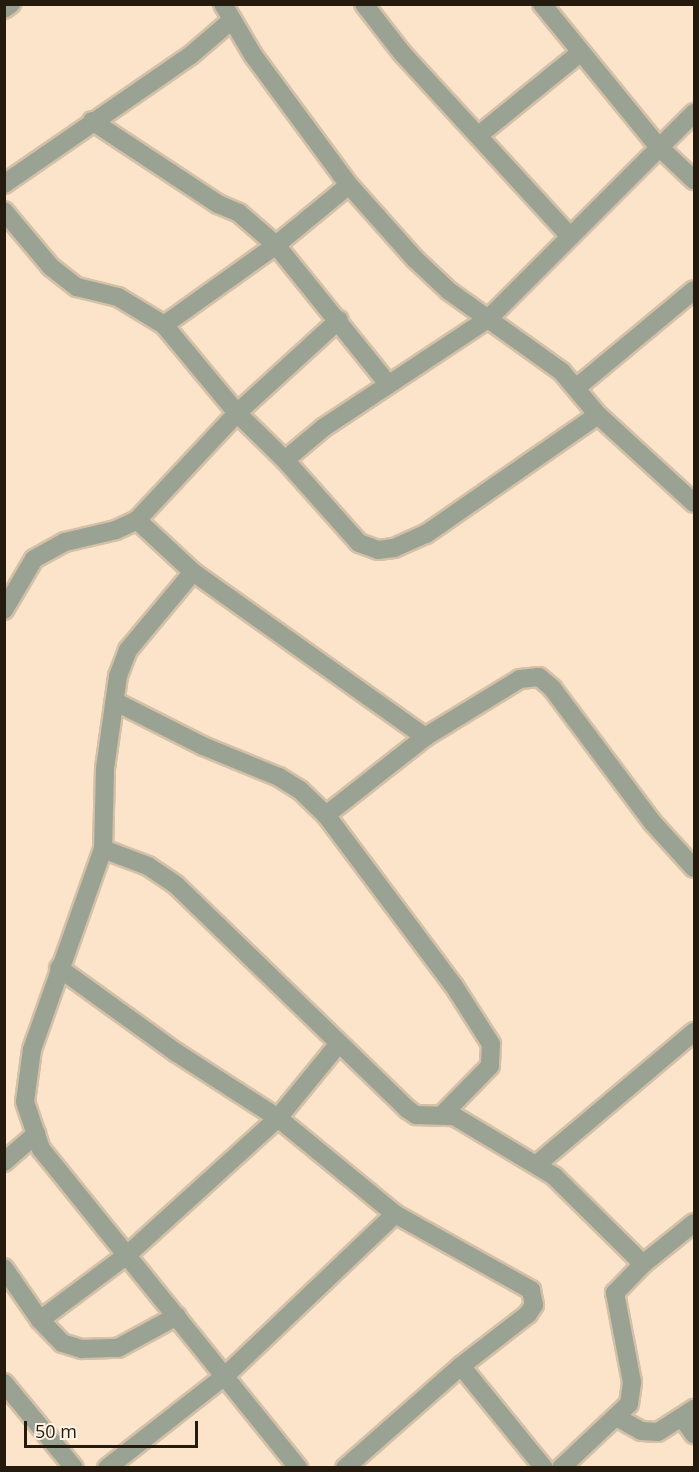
<!DOCTYPE html>
<html>
<head>
<meta charset="utf-8">
<style>
	body { margin:0 }
	#map { position:relative; width:699px; height:1472px; overflow:hidden; background:#fbe4c9; font-family:"Open Sans",sans-serif }
	div>[style] { position:absolute }
	.roads { filter:drop-shadow(2px 0 #d4c0a7) drop-shadow(-2px 0 #d4c0a7) drop-shadow(0 2px #d4c0a7) drop-shadow(0 -2px #d4c0a7) }
	.minor>* { height:18px; margin:-9px; padding:0 9px; transform-origin:9px; border-radius:9px; background:#9aa393 }
	span { translate:-50% -50%; white-space:nowrap; text-align:center; line-height:1.15; -webkit-text-stroke:4.5px #fff3e6; paint-order:stroke }
	.frame { position:absolute; inset:0; border:6px solid #241a0d; pointer-events:none }
	.scale { position:absolute; left:24px; top:1421px; width:174px; height:27px; box-sizing:border-box; border:3px solid #241a0d; border-top:0; padding-left:8px; font-size:18px; line-height:21px; white-space:nowrap; color:#241a0d; -webkit-text-stroke:4px #fff3e6; paint-order:stroke }
</style>
</head>
<body>
<div id="map">
	<div class="roads">
		<div class="minor">
			<div style="left:223px;top:4px;width:59px;rotate:59.5deg"></div>
			<div style="left:253px;top:55px;width:162px;rotate:53.6deg"></div>
			<div style="left:349px;top:185px;width:99px;rotate:48.3deg"></div>
			<div style="left:415px;top:259px;width:47px;rotate:43.3deg"></div>
			<div style="left:449px;top:291px;width:139px;rotate:35.6deg"></div>
			<div style="left:562px;top:372px;width:56px;rotate:50.1deg"></div>
			<div style="left:598px;top:415px;width:130px;rotate:42.5deg"></div>
			<div style="left:364px;top:4px;width:62px;rotate:52.2deg"></div>
			<div style="left:402px;top:53px;width:247px;rotate:47.5deg"></div>
			<div style="left:542px;top:4px;width:183px;rotate:50.8deg"></div>
			<div style="left:658px;top:146px;width:50px;rotate:43.4deg"></div>
			<div style="left:4px;top:9px;width:9px;rotate:-36deg"></div>
			<div style="left:92px;top:121px;width:151px;rotate:33.4deg"></div>
			<div style="left:218px;top:204px;width:23px;rotate:23deg"></div>
			<div style="left:239px;top:213px;width:49px;rotate:40.9deg"></div>
			<div style="left:276px;top:245px;width:179px;rotate:51.1deg"></div>
			<div style="left:479px;top:135px;width:130px;rotate:-39.1deg"></div>
			<div style="left:4px;top:184px;width:227px;rotate:-34.6deg"></div>
			<div style="left:191px;top:55px;width:54px;rotate:-40.5deg"></div>
			<div style="left:4px;top:211px;width:73px;rotate:50deg"></div>
			<div style="left:51px;top:267px;width:33px;rotate:38deg"></div>
			<div style="left:77px;top:287px;width:42px;rotate:13.7deg"></div>
			<div style="left:118px;top:297px;width:54px;rotate:31.3deg"></div>
			<div style="left:164px;top:325px;width:114px;rotate:50.3deg"></div>
			<div style="left:237px;top:413px;width:67px;rotate:44.4deg"></div>
			<div style="left:285px;top:460px;width:111px;rotate:48.3deg"></div>
			<div style="left:359px;top:543px;width:20px;rotate:20deg"></div>
			<div style="left:378px;top:550px;width:16px;rotate:-7deg"></div>
			<div style="left:394px;top:548px;width:35px;rotate:-24deg"></div>
			<div style="left:426px;top:534px;width:209px;rotate:-34.7deg"></div>
			<div style="left:164px;top:325px;width:138px;rotate:-35.5deg"></div>
			<div style="left:276px;top:245px;width:94px;rotate:-39.4deg"></div>
			<div style="left:576px;top:388px;width:153px;rotate:-39.7deg"></div>
			<div style="left:285px;top:460px;width:50px;rotate:-40.1deg"></div>
			<div style="left:323px;top:428px;width:199px;rotate:-33.5deg"></div>
			<div style="left:489px;top:318px;width:290px;rotate:-45deg"></div>
			<div style="left:137px;top:520px;width:76px;rotate:42.9deg"></div>
			<div style="left:193px;top:572px;width:285px;rotate:35.4deg"></div>
			<div style="left:425px;top:737px;width:111px;rotate:-31.4deg"></div>
			<div style="left:520px;top:679px;width:19px;rotate:-6deg"></div>
			<div style="left:539px;top:677px;width:17px;rotate:40deg"></div>
			<div style="left:552px;top:688px;width:169px;rotate:53.2deg"></div>
			<div style="left:653px;top:823px;width:61px;rotate:47.7deg"></div>
			<div style="left:193px;top:572px;width:102px;rotate:129.8deg"></div>
			<div style="left:128px;top:650px;width:28px;rotate:111deg"></div>
			<div style="left:118px;top:676px;width:94px;rotate:98deg"></div>
			<div style="left:105px;top:769px;width:80px;rotate:91.4deg"></div>
			<div style="left:103px;top:849px;width:212px;rotate:109.5deg"></div>
			<div style="left:32px;top:1049px;width:53px;rotate:97.5deg"></div>
			<div style="left:25px;top:1102px;width:50px;rotate:71.2deg"></div>
			<div style="left:41px;top:1149px;width:410px;rotate:51.1deg"></div>
			<div style="left:4px;top:610px;width:59px;rotate:-59.5deg"></div>
			<div style="left:34px;top:559px;width:35px;rotate:-29deg"></div>
			<div style="left:65px;top:542px;width:52px;rotate:-13.2deg"></div>
			<div style="left:116px;top:530px;width:23px;rotate:-25deg"></div>
			<div style="left:137px;top:520px;width:146px;rotate:-46.9deg"></div>
			<div style="left:237px;top:413px;width:138px;rotate:-42.4deg"></div>
			<div style="left:116px;top:702px;width:97px;rotate:26.8deg"></div>
			<div style="left:203px;top:746px;width:82px;rotate:22.2deg"></div>
			<div style="left:279px;top:777px;width:25px;rotate:32deg"></div>
			<div style="left:300px;top:790px;width:36px;rotate:44deg"></div>
			<div style="left:326px;top:815px;width:214px;rotate:53.2deg"></div>
			<div style="left:454px;top:986px;width:69px;rotate:57.5deg"></div>
			<div style="left:491px;top:1044px;width:22px;rotate:93deg"></div>
			<div style="left:490px;top:1066px;width:66px;rotate:134.4deg"></div>
			<div style="left:326px;top:815px;width:126px;rotate:-38.2deg"></div>
			<div style="left:103px;top:849px;width:48px;rotate:20.7deg"></div>
			<div style="left:148px;top:866px;width:34px;rotate:34deg"></div>
			<div style="left:176px;top:885px;width:322px;rotate:44.1deg"></div>
			<div style="left:407px;top:1109px;width:11px;rotate:34deg"></div>
			<div style="left:416px;top:1115px;width:38px;rotate:2deg"></div>
			<div style="left:454px;top:1116px;width:117px;rotate:31deg"></div>
			<div style="left:554px;top:1176px;width:125px;rotate:44.7deg"></div>
			<div style="left:59px;top:968px;width:145px;rotate:35.8deg"></div>
			<div style="left:177px;top:1053px;width:120px;rotate:32.8deg"></div>
			<div style="left:278px;top:1118px;width:151px;rotate:39.4deg"></div>
			<div style="left:395px;top:1214px;width:156px;rotate:29.2deg"></div>
			<div style="left:531px;top:1290px;width:15px;rotate:79deg"></div>
			<div style="left:534px;top:1305px;width:11px;rotate:124deg"></div>
			<div style="left:528px;top:1314px;width:85px;rotate:142.2deg"></div>
			<div style="left:461px;top:1366px;width:154px;rotate:138.7deg"></div>
			<div style="left:4px;top:1162px;width:43px;rotate:-41.2deg"></div>
			<div style="left:536px;top:1165px;width:207px;rotate:-40.1deg"></div>
			<div style="left:4px;top:1268px;width:63px;rotate:55.3deg"></div>
			<div style="left:40px;top:1320px;width:32px;rotate:46deg"></div>
			<div style="left:62px;top:1343px;width:21px;rotate:17deg"></div>
			<div style="left:82px;top:1349px;width:36px;rotate:-2deg"></div>
			<div style="left:118px;top:1348px;width:67px;rotate:-28.5deg"></div>
			<div style="left:40px;top:1320px;width:109px;rotate:-36.8deg"></div>
			<div style="left:127px;top:1255px;width:204px;rotate:-42.2deg"></div>
			<div style="left:278px;top:1118px;width:93px;rotate:-50.7deg"></div>
			<div style="left:461px;top:1366px;width:132px;rotate:50.9deg"></div>
			<div style="left:4px;top:1383px;width:110px;rotate:50.5deg"></div>
			<div style="left:618px;top:1418px;width:26px;rotate:29deg"></div>
			<div style="left:641px;top:1431px;width:17px;rotate:3deg"></div>
			<div style="left:658px;top:1432px;width:43px;rotate:-32.6deg"></div>
			<div style="left:683px;top:1419px;width:19px;rotate:54deg"></div>
			<div style="left:107px;top:1468px;width:151px;rotate:-38deg"></div>
			<div style="left:226px;top:1375px;width:233px;rotate:-43.6deg"></div>
			<div style="left:561px;top:1468px;width:93px;rotate:-43.3deg"></div>
			<div style="left:629px;top:1404px;width:22px;rotate:-82deg"></div>
			<div style="left:632px;top:1382px;width:91px;rotate:-100.8deg"></div>
			<div style="left:615px;top:1293px;width:40px;rotate:-46deg"></div>
			<div style="left:643px;top:1264px;width:65px;rotate:-38.8deg"></div>
		</div>
	</div>
	<div class="frame"></div>
	<div class="scale">50 m</div>
</div>
</body>
</html>
